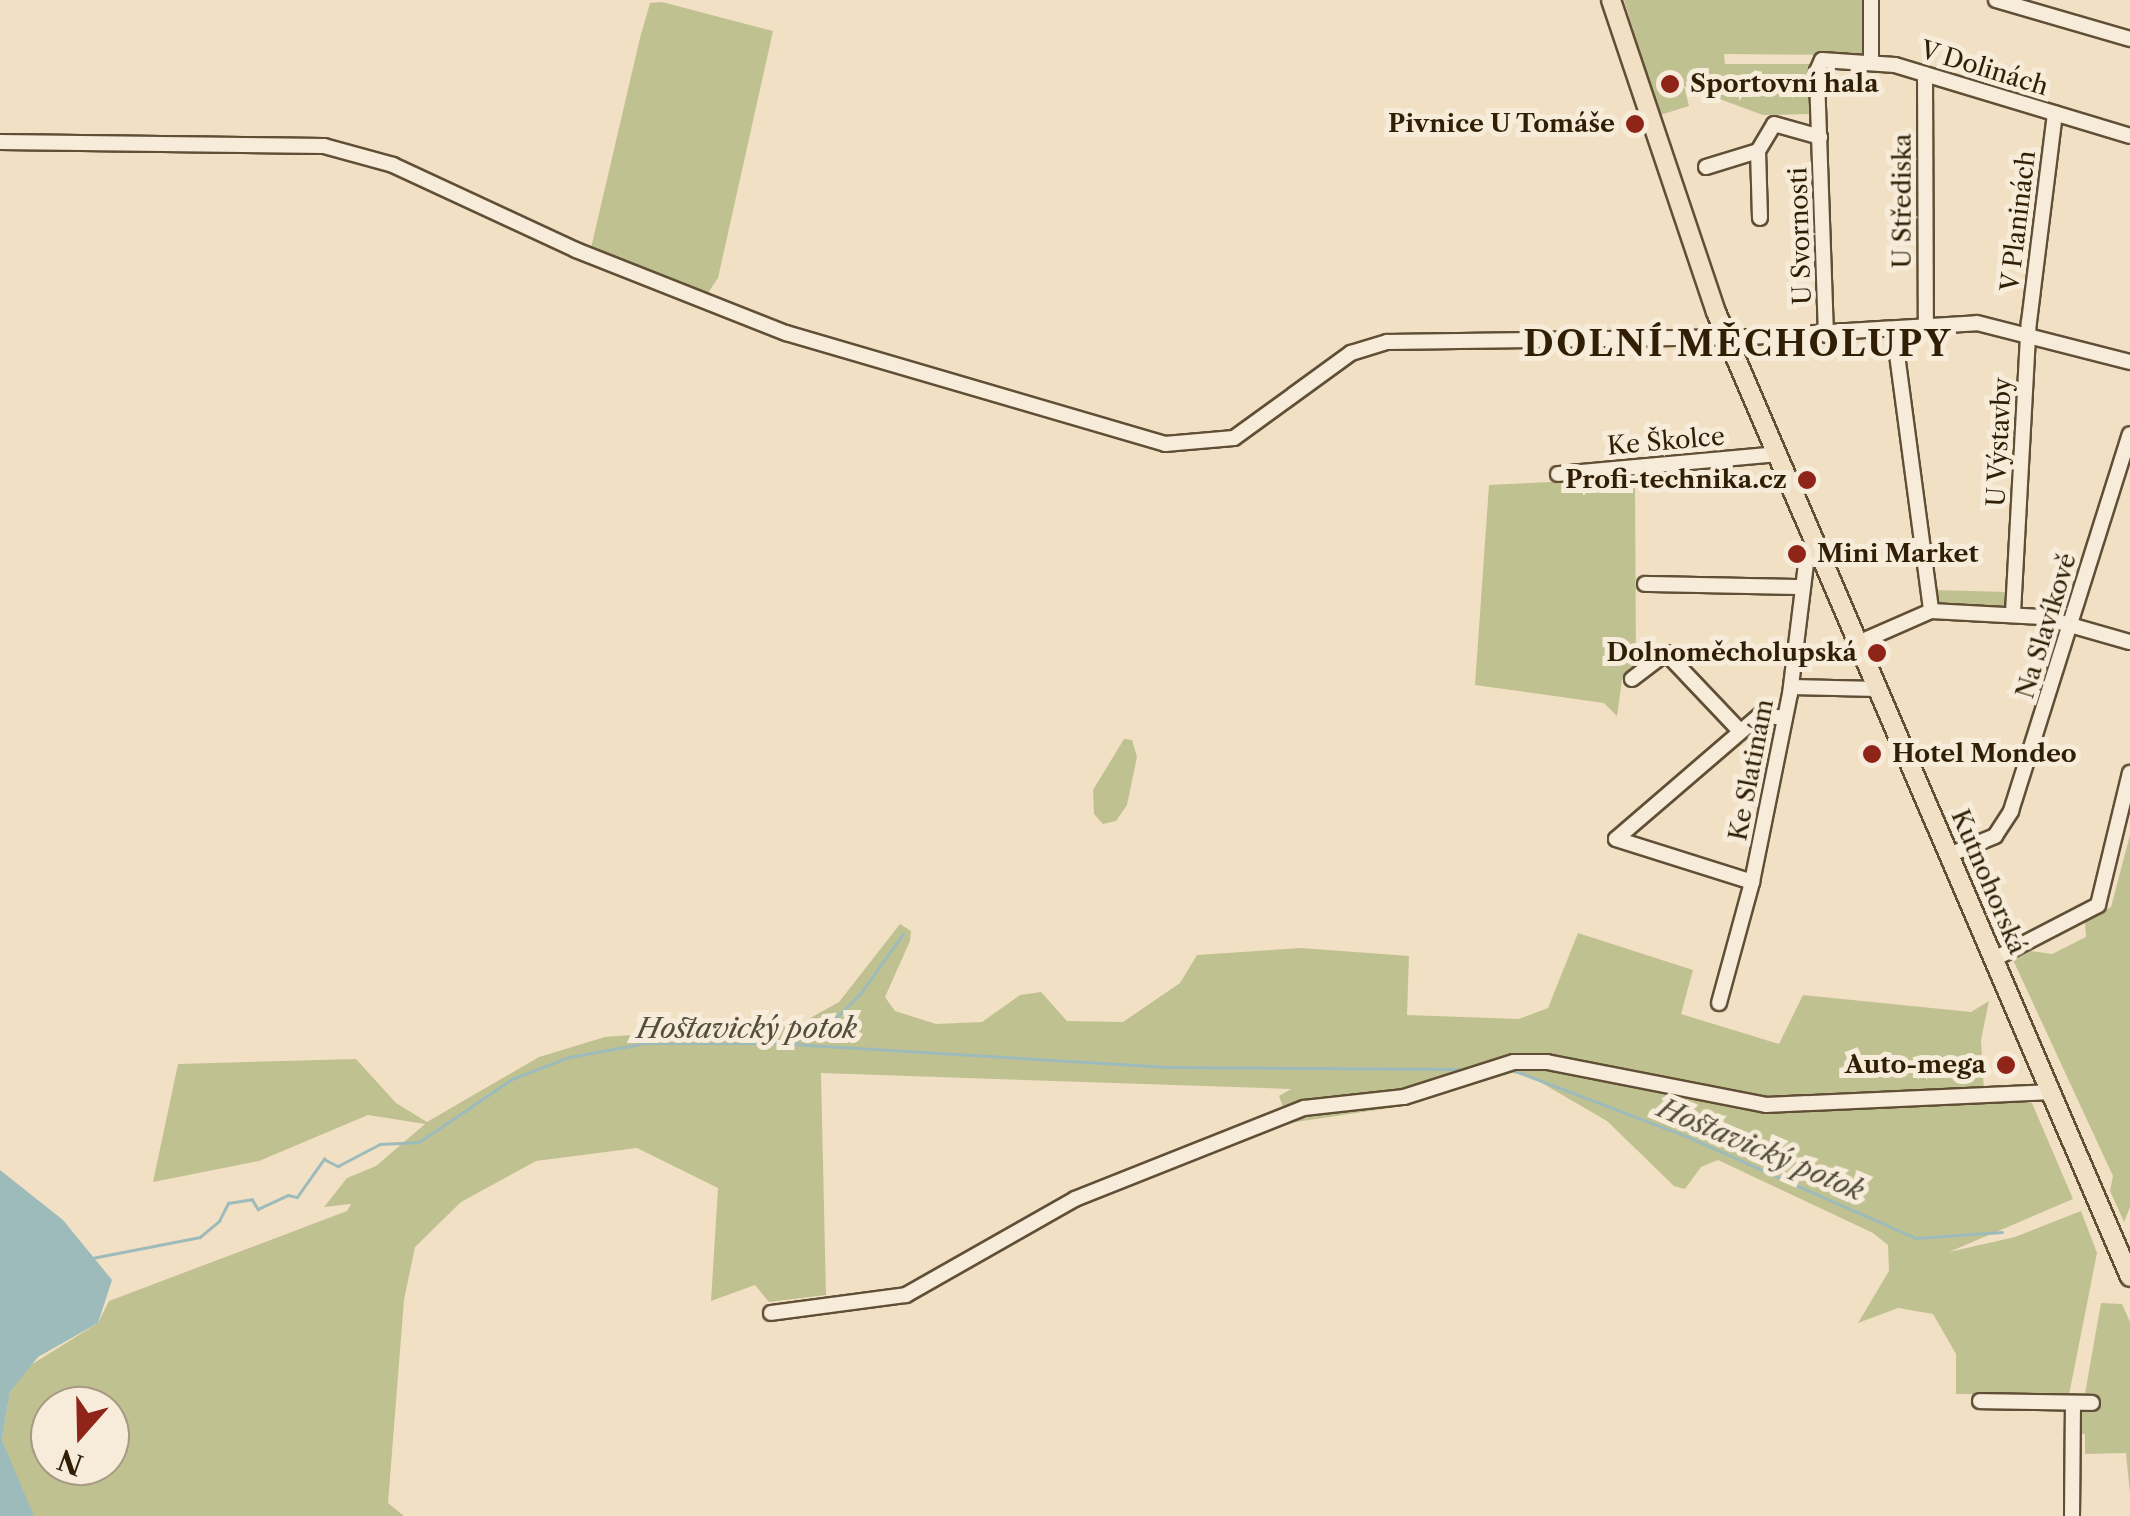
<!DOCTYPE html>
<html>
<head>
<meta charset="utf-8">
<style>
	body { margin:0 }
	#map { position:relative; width:2130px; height:1516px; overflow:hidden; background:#f2e0c4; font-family:"Libre Caslon Text",serif }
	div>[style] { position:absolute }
	.green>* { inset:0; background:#c0c190 }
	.water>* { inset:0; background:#9dbbbb }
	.stream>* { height:2.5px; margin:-1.25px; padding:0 1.25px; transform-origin:1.25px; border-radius:1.25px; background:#9dbbbb }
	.roads { filter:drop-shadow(2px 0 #604f35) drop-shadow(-2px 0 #604f35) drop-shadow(0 2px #604f35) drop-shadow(0 -2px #604f35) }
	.minor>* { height:14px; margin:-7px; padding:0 7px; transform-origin:7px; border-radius:7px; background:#f7ebd9 }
	.major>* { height:18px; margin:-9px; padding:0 9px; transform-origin:9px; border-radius:9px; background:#f2e0c4 }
	.dots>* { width:28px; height:28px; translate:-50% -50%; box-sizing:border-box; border:5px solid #f7ebd9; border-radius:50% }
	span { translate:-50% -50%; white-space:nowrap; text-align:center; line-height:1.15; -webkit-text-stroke:10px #f7ebd9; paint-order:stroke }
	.street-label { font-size:25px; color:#301f05 }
	.poi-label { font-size:25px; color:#301f05; font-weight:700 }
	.left { translate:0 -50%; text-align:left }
	.right { translate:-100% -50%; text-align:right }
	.water-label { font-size:28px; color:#514e3c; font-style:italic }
	.district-label { font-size:35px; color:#301f05; font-weight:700; letter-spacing:2.5px }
	.north { position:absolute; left:30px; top:1386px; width:100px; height:100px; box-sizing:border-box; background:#f7ebd9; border:2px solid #a79984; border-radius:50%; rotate:200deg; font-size:28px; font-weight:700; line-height:40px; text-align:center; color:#301f05 }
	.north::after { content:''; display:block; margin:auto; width:35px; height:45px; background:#8f2418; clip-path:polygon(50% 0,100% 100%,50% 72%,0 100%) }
</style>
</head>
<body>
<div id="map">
	<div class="green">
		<div style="clip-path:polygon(1624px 0,1867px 0,1865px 55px,1724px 54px,1725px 64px,1810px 64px,1810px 114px,1763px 115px,1684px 86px,1689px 106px,1660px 115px)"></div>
		<div style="clip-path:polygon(662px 2px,773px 31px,718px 278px,706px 296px,591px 248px,640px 38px,650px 3px)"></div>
		<div style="clip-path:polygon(1635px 478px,1636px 669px,1622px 680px,1617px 716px,1604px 703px,1475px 685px,1489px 485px)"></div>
		<div style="clip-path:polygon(1935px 590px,2007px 592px,2006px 608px,1939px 609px)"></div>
		<div style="clip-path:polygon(1124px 739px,1132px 740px,1137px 757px,1127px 805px,1116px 821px,1103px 824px,1094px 814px,1093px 790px)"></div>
		<div style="clip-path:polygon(2130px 835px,2130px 1207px,2124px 1222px,2110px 1191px,2113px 1176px,2013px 960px,2031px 951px,2052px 954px,2086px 937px,2085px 921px,2111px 907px)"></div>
		<div style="clip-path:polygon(evenodd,900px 924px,911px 931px,910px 941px,885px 997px,895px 1011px,936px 1024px,982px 1022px,1020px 995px,1041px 992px,1067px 1021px,1123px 1022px,1180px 983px,1197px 955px,1301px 948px,1409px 956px,1407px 1015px,1519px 1019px,1548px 1008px,1578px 933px,1693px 970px,1681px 1014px,1779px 1044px,1803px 995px,1971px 1012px,1989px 1001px,1981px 1040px,1984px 1091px,1990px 1103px,2032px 1103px,2073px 1199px,1949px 1252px,2015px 1237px,2081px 1211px,2097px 1253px,2069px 1395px,1956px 1394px,1956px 1354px,1933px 1314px,1898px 1308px,1858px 1323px,1889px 1271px,1888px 1245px,1873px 1233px,1718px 1160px,1701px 1167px,1685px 1189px,1674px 1186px,1607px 1121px,1528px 1075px,1512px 1073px,1403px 1106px,1289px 1123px,1279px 1096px,1291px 1089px,821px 1073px,826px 1295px,769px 1302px,755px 1285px,711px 1301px,718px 1188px,637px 1148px,536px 1161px,461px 1202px,415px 1247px,404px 1300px,388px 1503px,404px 1516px,34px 1516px,28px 1508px,2px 1440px,10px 1392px,26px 1368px,98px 1323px,109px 1301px,347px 1211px,351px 1204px,324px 1207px,347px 1178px,376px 1166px,425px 1124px,368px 1115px,259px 1161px,153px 1182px,178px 1064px,356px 1059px,396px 1103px,427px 1122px,539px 1057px,605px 1037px,803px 1022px,839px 1002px,900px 924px,50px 1406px,110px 1406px,110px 1466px,50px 1466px,50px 1406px)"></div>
		<div style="clip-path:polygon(2101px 1303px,2122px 1304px,2130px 1322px,2130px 1494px,2126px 1453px,2085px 1454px,2085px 1434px,2078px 1433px)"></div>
	</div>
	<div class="water">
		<div style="clip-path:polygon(0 1170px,63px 1220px,112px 1280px,98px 1323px,38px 1357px,10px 1392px,2px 1440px,34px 1516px,0 1516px)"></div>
	</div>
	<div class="stream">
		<div style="left:792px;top:1043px;width:51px;rotate:-29.6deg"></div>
		<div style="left:836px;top:1018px;width:34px;rotate:-45deg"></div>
		<div style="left:860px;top:994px;width:74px;rotate:-54.4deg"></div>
		<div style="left:1513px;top:1070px;width:187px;rotate:20.9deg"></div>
		<div style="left:1688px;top:1137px;width:249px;rotate:23.9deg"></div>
		<div style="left:1916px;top:1238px;width:86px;rotate:-4deg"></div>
		<div style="left:92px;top:1258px;width:110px;rotate:-11deg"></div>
		<div style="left:200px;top:1237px;width:25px;rotate:-40deg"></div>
		<div style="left:219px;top:1221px;width:20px;rotate:-63deg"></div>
		<div style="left:228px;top:1203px;width:24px;rotate:-9deg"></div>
		<div style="left:252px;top:1199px;width:12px;rotate:59deg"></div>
		<div style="left:258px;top:1209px;width:33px;rotate:-25deg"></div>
		<div style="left:288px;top:1195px;width:9px;rotate:13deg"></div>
		<div style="left:297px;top:1197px;width:47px;rotate:-54.6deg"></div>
		<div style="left:324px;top:1159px;width:16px;rotate:27deg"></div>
		<div style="left:338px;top:1166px;width:47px;rotate:-27.6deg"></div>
		<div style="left:380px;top:1144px;width:39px;rotate:-3deg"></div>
		<div style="left:419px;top:1142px;width:112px;rotate:-34.1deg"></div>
		<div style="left:512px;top:1079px;width:61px;rotate:-21.1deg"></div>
		<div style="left:569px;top:1057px;width:73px;rotate:-10.2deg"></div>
		<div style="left:641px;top:1044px;width:150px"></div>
		<div style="left:791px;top:1044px;width:374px;rotate:3.5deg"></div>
		<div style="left:1164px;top:1067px;width:294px;rotate:0.4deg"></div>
	</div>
	<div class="roads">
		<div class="minor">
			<div style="left:1996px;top:0;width:140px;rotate:16.2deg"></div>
			<div style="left:1871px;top:62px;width:62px;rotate:-90deg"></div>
			<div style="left:1925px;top:74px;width:254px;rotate:89.8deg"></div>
			<div style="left:0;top:142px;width:324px;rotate:0.7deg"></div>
			<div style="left:324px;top:146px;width:72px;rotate:15.4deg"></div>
			<div style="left:393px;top:165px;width:202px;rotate:24.9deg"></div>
			<div style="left:576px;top:250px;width:226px;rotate:21.6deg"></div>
			<div style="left:786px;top:333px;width:395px;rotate:16.3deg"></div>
			<div style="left:1165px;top:444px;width:69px;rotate:-5deg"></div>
			<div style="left:1234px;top:438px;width:145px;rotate:-36deg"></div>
			<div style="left:1351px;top:353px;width:38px;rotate:-17deg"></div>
			<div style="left:1387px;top:342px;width:363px;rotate:-0.8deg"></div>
			<div style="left:1750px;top:337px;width:227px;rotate:-3.5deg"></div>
			<div style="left:1977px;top:323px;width:158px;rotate:14.3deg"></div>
			<div style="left:1706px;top:167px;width:54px;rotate:-17.1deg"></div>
			<div style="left:1760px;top:218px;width:67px;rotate:-91.7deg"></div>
			<div style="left:1758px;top:151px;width:31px;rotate:-59deg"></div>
			<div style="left:1774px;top:124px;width:48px;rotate:15.8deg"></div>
			<div style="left:1894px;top:332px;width:281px;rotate:82.4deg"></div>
			<div style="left:1826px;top:335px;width:264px;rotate:-92deg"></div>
			<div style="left:1817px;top:71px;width:12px;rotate:-66deg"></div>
			<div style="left:1822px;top:60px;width:73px;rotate:3.9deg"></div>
			<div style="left:1895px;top:65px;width:245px;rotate:16.8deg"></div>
			<div style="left:1558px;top:474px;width:220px;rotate:-5.2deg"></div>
			<div style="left:1645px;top:584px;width:157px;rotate:1.1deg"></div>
			<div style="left:2013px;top:613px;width:291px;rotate:-86.9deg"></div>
			<div style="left:2029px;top:322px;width:210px;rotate:-82.9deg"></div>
			<div style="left:1858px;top:643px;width:80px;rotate:-23.7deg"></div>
			<div style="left:1931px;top:611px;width:111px;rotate:3.1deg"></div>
			<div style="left:2042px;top:617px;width:91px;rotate:15.9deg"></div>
			<div style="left:1632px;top:679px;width:43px;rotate:-37.4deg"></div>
			<div style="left:1666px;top:653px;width:108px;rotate:46.5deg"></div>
			<div style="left:1791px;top:687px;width:87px;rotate:1.3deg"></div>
			<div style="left:1616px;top:839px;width:190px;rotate:-40.7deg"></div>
			<div style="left:1760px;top:715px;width:25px;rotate:7deg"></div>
			<div style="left:1616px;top:839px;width:143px;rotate:17.5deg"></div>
			<div style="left:1949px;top:855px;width:50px;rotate:-22.4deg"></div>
			<div style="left:1995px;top:836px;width:30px;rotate:-57deg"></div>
			<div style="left:2011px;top:811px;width:395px;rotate:-72.5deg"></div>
			<div style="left:1994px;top:959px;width:117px;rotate:-27.4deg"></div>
			<div style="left:2098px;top:905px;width:136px;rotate:-76.4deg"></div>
			<div style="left:1719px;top:1003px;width:125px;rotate:-74.7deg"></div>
			<div style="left:1752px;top:882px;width:192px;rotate:-78.6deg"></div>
			<div style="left:1790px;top:694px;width:140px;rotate:-83deg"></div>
			<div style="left:1807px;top:555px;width:11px;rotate:-38deg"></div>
			<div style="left:771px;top:1313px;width:136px;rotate:-7.6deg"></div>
			<div style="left:906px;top:1295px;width:194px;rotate:-29.6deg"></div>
			<div style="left:1075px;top:1199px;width:246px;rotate:-21.7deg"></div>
			<div style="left:1304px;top:1108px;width:101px;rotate:-6.3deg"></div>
			<div style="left:1404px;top:1097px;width:115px;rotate:-17.7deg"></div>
			<div style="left:1514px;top:1062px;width:33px"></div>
			<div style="left:1547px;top:1062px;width:223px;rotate:11.1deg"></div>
			<div style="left:1766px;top:1105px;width:287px;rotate:-2.6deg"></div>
			<div style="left:1980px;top:1401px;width:112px;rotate:1deg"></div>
			<div style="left:2072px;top:1516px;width:113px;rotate:-89.5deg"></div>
		</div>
		<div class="major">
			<div style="left:1611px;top:0;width:329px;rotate:71.4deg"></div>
			<div style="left:1716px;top:312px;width:1050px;rotate:66.78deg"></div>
		</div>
	</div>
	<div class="dots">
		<div style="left:1670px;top:84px;background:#8f2418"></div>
		<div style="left:1635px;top:124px;background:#8f2418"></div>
		<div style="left:1807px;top:480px;background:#8f2418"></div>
		<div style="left:1797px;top:554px;background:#8f2418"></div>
		<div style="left:1877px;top:653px;background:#8f2418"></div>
		<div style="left:1872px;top:754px;background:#8f2418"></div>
		<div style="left:2006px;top:1065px;background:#8f2418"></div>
	</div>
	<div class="street-label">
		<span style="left:1984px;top:69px;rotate:17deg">V Dolinách</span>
		<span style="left:1903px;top:201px;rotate:-90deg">U Střediska</span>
		<span style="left:2019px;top:221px;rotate:-83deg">V Planinách</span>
		<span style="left:1801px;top:236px;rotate:-92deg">U Svornosti</span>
		<span style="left:1666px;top:442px;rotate:-5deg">Ke Školce</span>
		<span style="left:2000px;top:442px;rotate:-87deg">U Výstavby</span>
		<span style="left:2047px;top:626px;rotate:-73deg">Na Slavíkově</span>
		<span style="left:1752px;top:770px;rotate:-79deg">Ke Slatinám</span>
		<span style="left:1988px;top:882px;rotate:67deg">Kutnohorská</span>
	</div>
	<div class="poi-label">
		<span class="left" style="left:1690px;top:84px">Sportovní hala</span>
		<span class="right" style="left:1615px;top:124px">Pivnice U Tomáše</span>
		<span class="right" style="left:1787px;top:480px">Profi-technika.cz</span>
		<span class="left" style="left:1817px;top:554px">Mini Market</span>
		<span class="right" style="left:1857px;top:653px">Dolnoměcholupská</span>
		<span class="left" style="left:1892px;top:754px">Hotel Mondeo</span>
		<span class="right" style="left:1986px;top:1065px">Auto-mega</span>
	</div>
	<div class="water-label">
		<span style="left:747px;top:1028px">Hostavický potok</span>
		<span style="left:1761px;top:1149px;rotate:23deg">Hostavický potok</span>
	</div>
	<div class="district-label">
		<span style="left:1738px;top:344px">DOLNÍ MĚCHOLUPY</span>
	</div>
	<div class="north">N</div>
</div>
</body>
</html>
